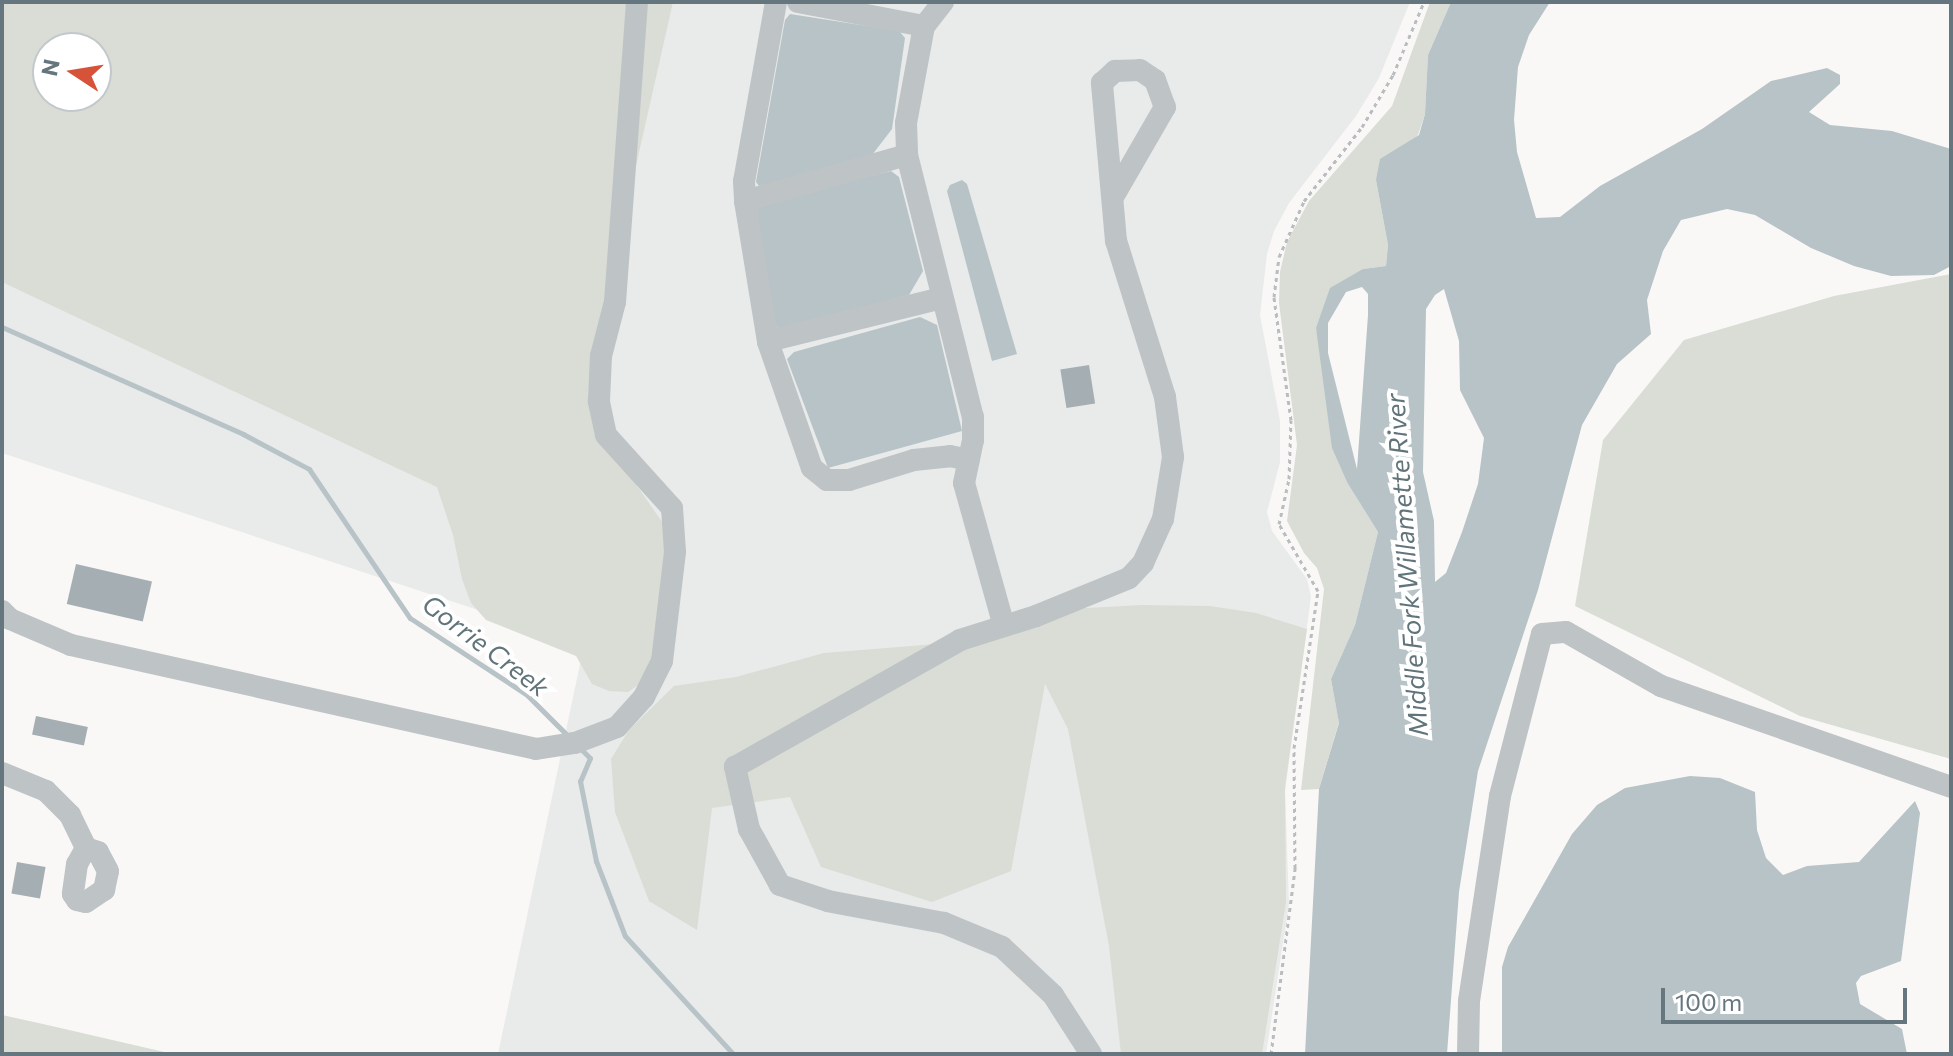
<!DOCTYPE html>
<html>
<head>
<meta charset="utf-8">
<style>
	body { margin:0 }
	#map { position:relative; width:1953px; height:1056px; overflow:hidden; background:#f9f8f6; font-family:Commissioner,sans-serif }
	div>[style] { position:absolute }
	.built>* { inset:0; background:#e9eaea }
	.green>* { inset:0; background:#d9ddd6 }
	.water>* { inset:0; background:#b7c3c7 }
	.stream>* { height:5px; margin:-2.5px; padding:0 2.5px; transform-origin:2.5px; border-radius:2.5px; background:#b7c3c7 }
	.building>* { inset:0; background:#a5aeb3; transform-origin:0 0 }
	.path>* { height:3px; margin-top:-1.5px; transform-origin:0; background:repeating-linear-gradient(90deg,#b9bdbf 0 4px,transparent 0 8px) }
	.minor>* { height:22px; margin:-11px; padding:0 11px; transform-origin:11px; border-radius:11px; background:#bec3c6 }
	span { translate:-50% -50%; white-space:nowrap; text-align:center; line-height:1.15; -webkit-text-stroke:8px #fff; paint-order:stroke }
	.water-label { font-size:26px; color:#607479; font-style:italic }
	.frame { position:absolute; inset:0; border:4px solid #66767f; pointer-events:none }
	.north { position:absolute; left:32px; top:32px; width:80px; height:80px; box-sizing:border-box; background:#fff; border:2px solid #c2c8cc; border-radius:50%; rotate:282deg; font-size:22px; font-weight:700; line-height:32px; text-align:center; color:#66767f }
	.north::after { content:''; display:block; margin:auto; width:28px; height:36px; background:#d65339; clip-path:polygon(50% 0,100% 100%,50% 72%,0 100%) }
	.scale { position:absolute; left:1661px; top:988px; width:246px; height:36px; box-sizing:border-box; border:4px solid #66767f; border-top:0; padding-left:10px; font-size:24px; line-height:28px; white-space:nowrap; color:#66767f; -webkit-text-stroke:6px #fff; paint-order:stroke }
</style>
</head>
<body>
<div id="map">
	<div class="built">
		<div style="clip-path:polygon(evenodd,2px 2px,1410px 2px,1379px 78px,1356px 116px,1289px 203px,1274px 231px,1267px 254px,1260px 315px,1280px 421px,1280px 462px,1267px 512px,1272px 531px,1307px 579px,1311px 596px,1285px 792px,1289px 904px,1266px 1054px,498px 1054px,584px 645px,2px 453px,2px 2px,48px 48px,96px 48px,96px 96px,48px 96px,48px 48px)"></div>
	</div>
	<div class="green">
		<div style="clip-path:polygon(evenodd,2px 2px,673px 2px,607px 294px,593px 385px,612px 450px,667px 529px,650px 677px,628px 692px,609px 691px,592px 684px,576px 656px,486px 620px,471px 603px,462px 579px,453px 535px,437px 487px,2px 282px,2px 2px,48px 48px,96px 48px,96px 96px,48px 96px,48px 48px)"></div>
		<div style="clip-path:polygon(1430px 2px,1451px 2px,1428px 55px,1425px 114px,1418px 135px,1376px 180px,1388px 245px,1386px 266px,1363px 269px,1316px 328px,1348px 484px,1378px 532px,1355px 625px,1331px 679px,1339px 722px,1319px 789px,1301px 790px,1324px 589px,1317px 568px,1304px 553px,1287px 521px,1297px 445px,1279px 303px,1280px 272px,1287px 242px,1309px 201px,1392px 106px)"></div>
		<div style="clip-path:polygon(1951px 274px,1951px 759px,1800px 716px,1575px 606px,1603px 440px,1684px 340px,1834px 296px)"></div>
		<div style="clip-path:polygon(1142px 605px,1210px 606px,1256px 613px,1307px 629px,1285px 787px,1286px 902px,1262px 1054px,1121px 1054px,1109px 946px,1068px 729px,1045px 684px,1011px 871px,932px 902px,821px 867px,790px 797px,712px 808px,697px 930px,649px 901px,615px 812px,611px 759px,629px 730px,674px 686px,736px 677px,824px 653px,986px 640px,1069px 609px)"></div>
		<div style="clip-path:polygon(2px 1015px,43px 1024px,173px 1054px,2px 1054px)"></div>
	</div>
	<div class="water">
		<div style="clip-path:polygon(evenodd,1451px 2px,1550px 2px,1529px 35px,1518px 67px,1514px 120px,1517px 152px,1536px 218px,1560px 217px,1600px 186px,1702px 129px,1771px 81px,1827px 68px,1840px 75px,1840px 84px,1809px 112px,1830px 125px,1892px 131px,1951px 149px,1951px 266px,1934px 275px,1891px 276px,1854px 266px,1811px 248px,1755px 215px,1727px 209px,1681px 220px,1663px 251px,1647px 300px,1651px 334px,1617px 364px,1582px 425px,1538px 590px,1478px 771px,1459px 892px,1447px 1054px,1305px 1054px,1319px 789px,1339px 723px,1331px 679px,1355px 625px,1378px 532px,1348px 484px,1332px 448px,1316px 328px,1330px 288px,1363px 269px,1386px 266px,1388px 245px,1376px 180px,1380px 159px,1419px 135px,1425px 114px,1428px 55px,1451px 2px,1362px 287px,1368px 294px,1368px 315px,1357px 469px,1328px 353px,1328px 323px,1346px 292px,1362px 287px,1451px 2px,1444px 289px,1459px 341px,1460px 390px,1484px 438px,1478px 484px,1462px 532px,1446px 573px,1435px 582px,1434px 521px,1423px 472px,1426px 309px,1435px 295px,1444px 289px)"></div>
		<div style="clip-path:polygon(790px 14px,899px 31px,905px 38px,892px 129px,872px 155px,759px 186px,756px 182px,785px 20px)"></div>
		<div style="clip-path:polygon(891px 171px,899px 177px,923px 271px,909px 295px,779px 330px,774px 323px,756px 211px,763px 202px)"></div>
		<div style="clip-path:polygon(962px 180px,967px 184px,1017px 354px,992px 361px,947px 191px,950px 185px)"></div>
		<div style="clip-path:polygon(920px 317px,937px 325px,962px 431px,828px 468px,787px 359px,794px 352px)"></div>
		<div style="clip-path:polygon(1690px 776px,1720px 778px,1755px 792px,1757px 830px,1766px 858px,1783px 875px,1807px 866px,1859px 862px,1915px 801px,1920px 813px,1901px 961px,1861px 976px,1856px 983px,1860px 1004px,1902px 1029px,1907px 1054px,1502px 1054px,1502px 967px,1508px 947px,1572px 834px,1597px 805px,1625px 788px)"></div>
	</div>
	<div class="stream">
		<div style="left:2px;top:327px;width:264px;rotate:23.9deg"></div>
		<div style="left:243px;top:434px;width:75px;rotate:27.9deg"></div>
		<div style="left:309px;top:469px;width:180px;rotate:55.9deg"></div>
		<div style="left:410px;top:618px;width:140px;rotate:33.3deg"></div>
		<div style="left:527px;top:695px;width:61px;rotate:45deg"></div>
		<div style="left:580px;top:748px;width:14px;rotate:45deg"></div>
		<div style="left:590px;top:758px;width:25px;rotate:113deg"></div>
		<div style="left:580px;top:781px;width:82px;rotate:78.7deg"></div>
		<div style="left:596px;top:861px;width:80px;rotate:68.9deg"></div>
		<div style="left:625px;top:936px;width:160px;rotate:47.5deg"></div>
	</div>
	<div class="building">
		<div style="left:1089px;top:365px;width:39px;height:29px;rotate:81deg"></div>
		<div style="left:76px;top:564px;width:78px;height:41px;rotate:13deg"></div>
		<div style="left:36px;top:716px;width:53px;height:19px;rotate:12deg"></div>
		<div style="left:17px;top:862px;width:29px;height:32px;rotate:10deg"></div>
	</div>
	<div class="path">
		<div style="left:1271px;top:1054px;width:188px;rotate:-82.6deg"></div>
		<div style="left:1295px;top:868px;width:120px;rotate:-90.5deg"></div>
		<div style="left:1294px;top:748px;width:159px;rotate:-81.3deg"></div>
		<div style="left:1318px;top:591px;width:78px;rotate:-120.2deg"></div>
		<div style="left:1279px;top:524px;width:46px;rotate:-77.5deg"></div>
		<div style="left:1289px;top:479px;width:59px;rotate:-88.1deg"></div>
		<div style="left:1291px;top:420px;width:124px;rotate:-97.9deg"></div>
		<div style="left:1274px;top:297px;width:40px;rotate:-82.9deg"></div>
		<div style="left:1279px;top:257px;width:61px;rotate:-65.9deg"></div>
		<div style="left:1304px;top:201px;width:94px;rotate:-51.9deg"></div>
		<div style="left:1362px;top:127px;width:61px;rotate:-59.2deg"></div>
		<div style="left:1393px;top:75px;width:79px;rotate:-67deg"></div>
	</div>
	<div class="minor">
		<div style="left:776px;top:2px;width:182px;rotate:100.1deg"></div>
		<div style="left:744px;top:181px;width:20px;rotate:87deg"></div>
		<div style="left:745px;top:201px;width:143px;rotate:80.7deg"></div>
		<div style="left:768px;top:342px;width:133px;rotate:70.8deg"></div>
		<div style="left:812px;top:468px;width:19px;rotate:39deg"></div>
		<div style="left:827px;top:480px;width:22px"></div>
		<div style="left:849px;top:480px;width:68px;rotate:-17.1deg"></div>
		<div style="left:914px;top:460px;width:36px;rotate:-6deg"></div>
		<div style="left:950px;top:456px;width:19px;rotate:12deg"></div>
		<div style="left:798px;top:2px;width:128px;rotate:10.8deg"></div>
		<div style="left:943px;top:2px;width:31px;rotate:128deg"></div>
		<div style="left:924px;top:26px;width:99px;rotate:100.5deg"></div>
		<div style="left:906px;top:123px;width:32px;rotate:88deg"></div>
		<div style="left:907px;top:155px;width:270px;rotate:75.9deg"></div>
		<div style="left:973px;top:417px;width:23px;rotate:90deg"></div>
		<div style="left:973px;top:440px;width:44px;rotate:101.8deg"></div>
		<div style="left:964px;top:483px;width:148px;rotate:74.4deg"></div>
		<div style="left:745px;top:201px;width:168px;rotate:-15.9deg"></div>
		<div style="left:768px;top:341px;width:179px;rotate:-13.9deg"></div>
		<div style="left:2px;top:611px;width:11px;rotate:45deg"></div>
		<div style="left:10px;top:619px;width:66px;rotate:23.1deg"></div>
		<div style="left:71px;top:645px;width:476px;rotate:12.6deg"></div>
		<div style="left:536px;top:749px;width:39px;rotate:-9deg"></div>
		<div style="left:575px;top:743px;width:45px;rotate:-20.9deg"></div>
		<div style="left:617px;top:727px;width:40px;rotate:-48deg"></div>
		<div style="left:644px;top:697px;width:40px;rotate:-63.4deg"></div>
		<div style="left:662px;top:661px;width:110px;rotate:-83.2deg"></div>
		<div style="left:675px;top:552px;width:44px;rotate:-93.9deg"></div>
		<div style="left:672px;top:508px;width:98px;rotate:-132.1deg"></div>
		<div style="left:606px;top:435px;width:35px;rotate:-102deg"></div>
		<div style="left:599px;top:401px;width:45px;rotate:-87.5deg"></div>
		<div style="left:601px;top:356px;width:56px;rotate:-75.5deg"></div>
		<div style="left:615px;top:302px;width:301px;rotate:-85.8deg"></div>
		<div style="left:2px;top:773px;width:48px;rotate:22.2deg"></div>
		<div style="left:46px;top:791px;width:34px;rotate:45deg"></div>
		<div style="left:70px;top:815px;width:37px;rotate:64deg"></div>
		<div style="left:86px;top:848px;width:18px;rotate:119deg"></div>
		<div style="left:77px;top:864px;width:30px;rotate:98deg"></div>
		<div style="left:73px;top:894px;width:7px;rotate:56deg"></div>
		<div style="left:77px;top:900px;width:9px;rotate:13deg"></div>
		<div style="left:86px;top:902px;width:22px;rotate:-34deg"></div>
		<div style="left:104px;top:890px;width:19px;rotate:-78deg"></div>
		<div style="left:108px;top:871px;width:21px;rotate:-118deg"></div>
		<div style="left:98px;top:852px;width:13px;rotate:-162deg"></div>
		<div style="left:1091px;top:1054px;width:70px;rotate:-122.8deg"></div>
		<div style="left:1053px;top:995px;width:70px;rotate:-136.7deg"></div>
		<div style="left:1002px;top:947px;width:63px;rotate:-157.5deg"></div>
		<div style="left:944px;top:923px;width:118px;rotate:-169.3deg"></div>
		<div style="left:828px;top:901px;width:51px;rotate:-161.6deg"></div>
		<div style="left:780px;top:885px;width:64px;rotate:-119deg"></div>
		<div style="left:749px;top:829px;width:64px;rotate:-102.7deg"></div>
		<div style="left:735px;top:767px;width:258px;rotate:-29.4deg"></div>
		<div style="left:960px;top:640px;width:80px;rotate:-17.5deg"></div>
		<div style="left:1036px;top:616px;width:100px;rotate:-22.2deg"></div>
		<div style="left:1129px;top:578px;width:21px;rotate:-47deg"></div>
		<div style="left:1143px;top:563px;width:48px;rotate:-65.6deg"></div>
		<div style="left:1163px;top:519px;width:63px;rotate:-80.8deg"></div>
		<div style="left:1173px;top:457px;width:61px;rotate:-97.6deg"></div>
		<div style="left:1165px;top:397px;width:164px;rotate:-107.4deg"></div>
		<div style="left:1116px;top:241px;width:159px;rotate:-95.1deg"></div>
		<div style="left:1102px;top:83px;width:18px;rotate:-43deg"></div>
		<div style="left:1115px;top:71px;width:25px;rotate:-2deg"></div>
		<div style="left:1140px;top:70px;width:18px;rotate:34deg"></div>
		<div style="left:1155px;top:80px;width:29px;rotate:70deg"></div>
		<div style="left:1165px;top:107px;width:104px;rotate:120deg"></div>
		<div style="left:1468px;top:1054px;width:53px;rotate:-88.9deg"></div>
		<div style="left:1469px;top:1001px;width:207px;rotate:-81.4deg"></div>
		<div style="left:1500px;top:796px;width:167px;rotate:-75.5deg"></div>
		<div style="left:1542px;top:634px;width:24px;rotate:-5deg"></div>
		<div style="left:1566px;top:632px;width:109px;rotate:29.6deg"></div>
		<div style="left:1661px;top:686px;width:307px;rotate:19.2deg"></div>
	</div>
	<div class="water-label">
		<span style="left:1406px;top:565px;rotate:-94deg">Middle Fork Willamette River</span>
		<span style="left:486px;top:645px;rotate:37deg">Gorrie Creek</span>
	</div>
	<div class="frame"></div>
	<div class="north">N</div>
	<div class="scale">100 m</div>
</div>
</body>
</html>
